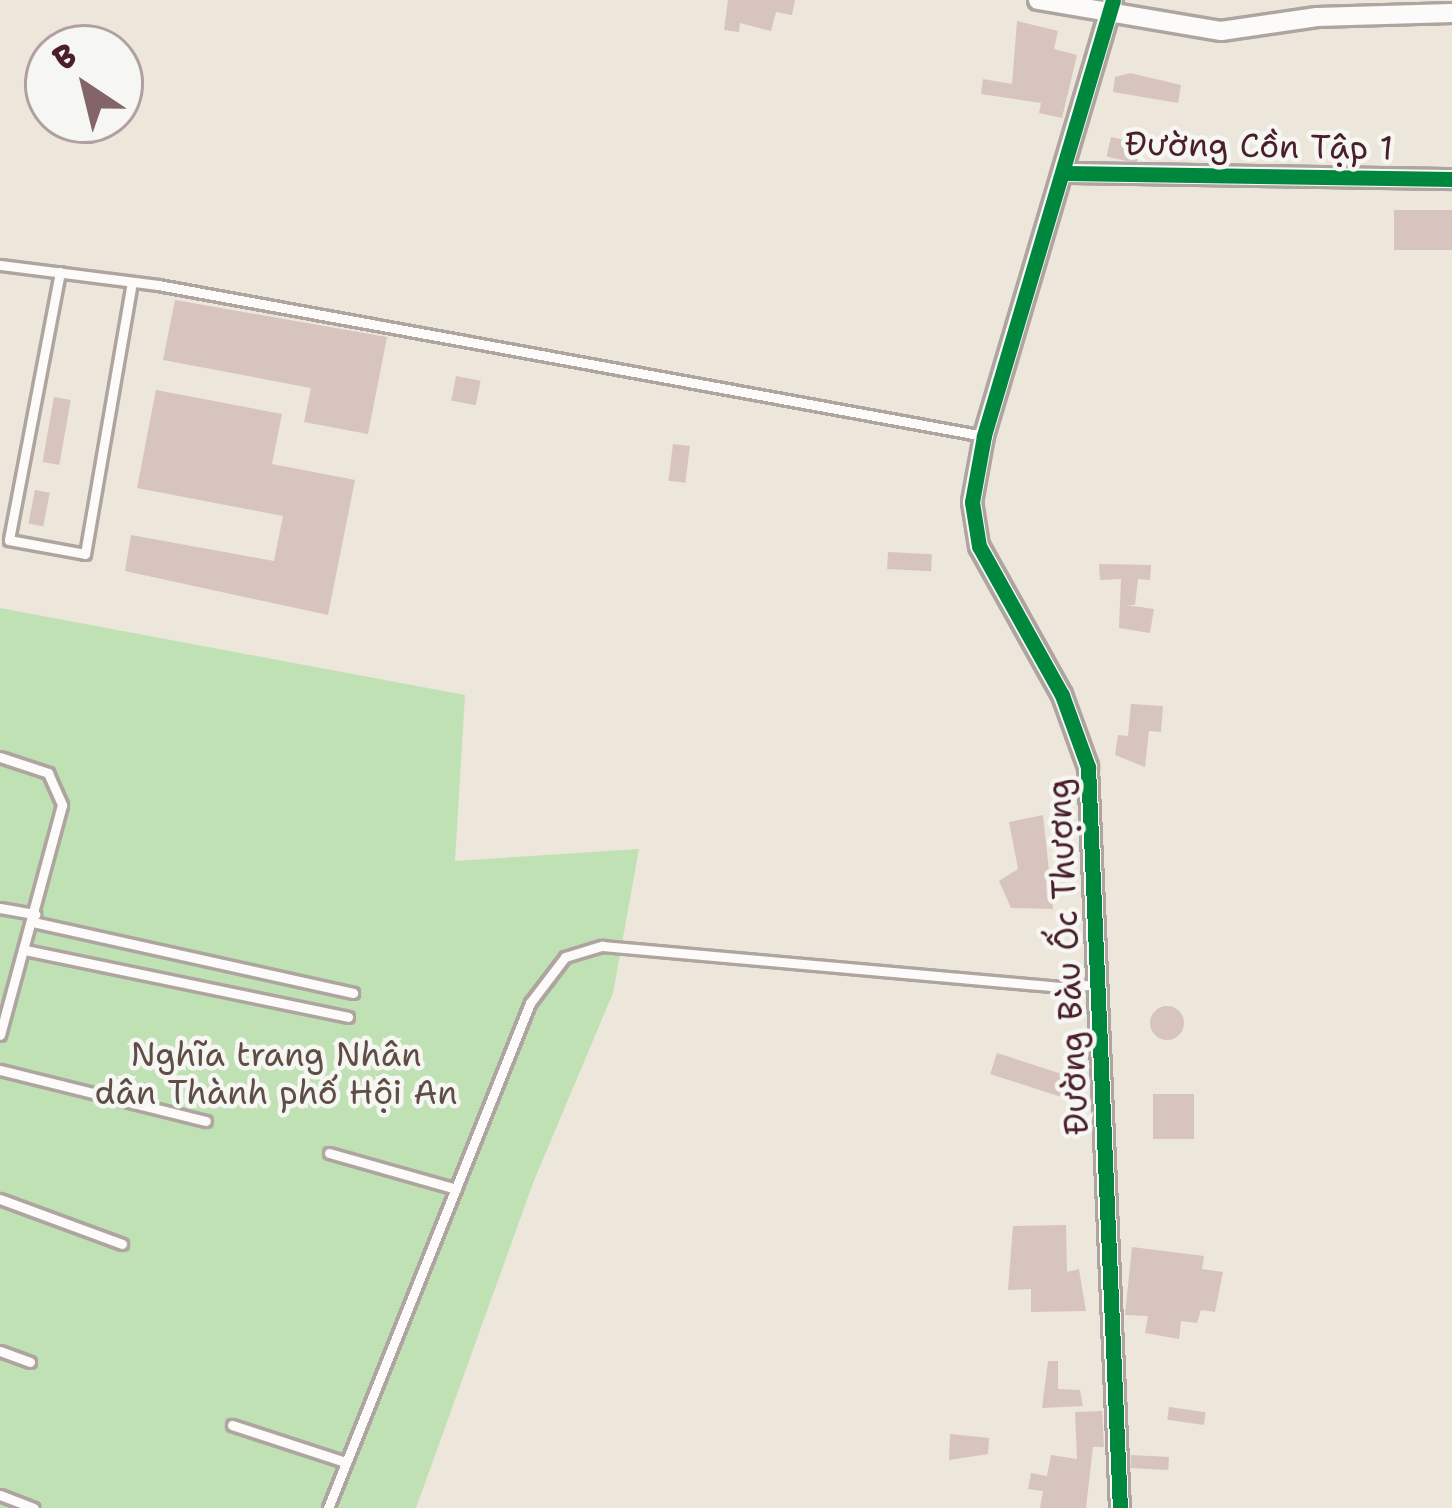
<!DOCTYPE html>
<html>
<head>
<meta charset="utf-8">
<style>
	body { margin:0 }
	#map { position:relative; width:1452px; height:1508px; overflow:hidden; background:#ece6db; font-family:"Shantell Sans",sans-serif }
	div>[style] { position:absolute }
	.green>* { inset:0; background:#c0e1b4 }
	.building>* { inset:0; background:#d8c4be; transform-origin:0 0 }
	.round { border-radius:50% }
	.roads { filter:drop-shadow(3px 0 #aea5a0) drop-shadow(-3px 0 #aea5a0) drop-shadow(0 3px #aea5a0) drop-shadow(0 -3px #aea5a0) }
	.lane>* { height:9px; margin:-4.5px; padding:0 4.5px; transform-origin:4.5px; border-radius:4.5px; background:#fcfbfa }
	.street>* { height:18px; margin:-9px; padding:0 9px; transform-origin:9px; border-radius:9px; background:#fcfbfa }
	.cycleway>* { height:15px; margin:-7.5px; padding:0 7.5px; transform-origin:7.5px; border-radius:7.5px; background:#00873e }
	span { translate:-50% -50%; white-space:nowrap; text-align:center; line-height:1.15; -webkit-text-stroke:9px #f6f6f2; paint-order:stroke }
	.street-label { font-size:33px; color:#4a1f2b }
	.park-label { font-size:33px; color:#5e4e45 }
	.north { position:absolute; left:24px; top:24px; width:120px; height:120px; box-sizing:border-box; background:#f6f6f2; border:3px solid #b1a0a2; border-radius:50%; rotate:325deg; font-size:33px; font-weight:700; line-height:48px; text-align:center; color:#4a1f2b }
	.north::after { content:''; display:block; margin:auto; width:42px; height:54px; background:#836569; clip-path:polygon(50% 0,100% 100%,50% 72%,0 100%) }
</style>
</head>
<body>
<div id="map">
	<div class="green">
		<div style="clip-path:polygon(0 608px,465px 695px,455px 861px,639px 849px,613px 993px,533px 1183px,416px 1508px,0 1508px)"></div>
	</div>
	<div class="building">
		<div style="clip-path:polygon(728px 0,795px 0,792px 15px,776px 12px,771px 31px,740px 23px,739px 32px,724px 30px)"></div>
		<div style="clip-path:polygon(1017px 21px,1058px 31px,1054px 49px,1077px 55px,1062px 118px,1039px 113px,1041px 103px,981px 94px,983px 79px,1012px 84px)"></div>
		<div style="clip-path:polygon(1130px 73px,1181px 85px,1178px 103px,1113px 92px,1115px 77px)"></div>
		<div style="left:1111px;top:137px;width:31px;height:20px;rotate:13deg"></div>
		<div style="left:1394px;top:210px;width:58px;height:40px"></div>
		<div style="clip-path:polygon(175px 300px,387px 337px,368px 434px,304px 422px,311px 388px,163px 360px)"></div>
		<div style="left:456px;top:376px;width:25px;height:25px;rotate:11deg"></div>
		<div style="clip-path:polygon(156px 390px,282px 414px,272px 464px,355px 480px,328px 615px,125px 571px,131px 535px,274px 561px,283px 516px,137px 488px)"></div>
		<div style="left:54px;top:397px;width:17px;height:66px;rotate:10deg"></div>
		<div style="left:673px;top:444px;width:17px;height:37px;rotate:7deg"></div>
		<div style="left:35px;top:490px;width:15px;height:34px;rotate:11deg"></div>
		<div style="left:888px;top:552px;width:44px;height:17px;rotate:3deg"></div>
		<div style="clip-path:polygon(1099px 564px,1151px 565px,1150px 580px,1138px 579px,1135px 605px,1126px 605px,1154px 609px,1150px 633px,1119px 628px,1121px 579px,1100px 580px)"></div>
		<div style="clip-path:polygon(1131px 704px,1163px 706px,1161px 732px,1149px 731px,1145px 767px,1115px 755px,1118px 735px,1128px 736px)"></div>
		<div style="clip-path:polygon(1043px 815px,1053px 909px,1011px 908px,999px 881px,1018px 869px,1009px 822px)"></div>
		<div class="round" style="left:1150px;top:1006px;width:34px;height:34px"></div>
		<div style="left:997px;top:1053px;width:91px;height:22px;rotate:18deg"></div>
		<div style="left:1153px;top:1094px;width:41px;height:45px"></div>
		<div style="clip-path:polygon(1066px 1225px,1067px 1272px,1079px 1269px,1086px 1311px,1031px 1312px,1031px 1289px,1008px 1290px,1013px 1226px)"></div>
		<div style="clip-path:polygon(1132px 1247px,1204px 1256px,1202px 1269px,1223px 1272px,1215px 1312px,1201px 1310px,1197px 1323px,1181px 1321px,1179px 1339px,1145px 1333px,1148px 1316px,1125px 1315px)"></div>
		<div style="clip-path:polygon(1048px 1361px,1058px 1361px,1058px 1389px,1080px 1390px,1083px 1406px,1042px 1408px)"></div>
		<div style="left:1169px;top:1407px;width:37px;height:13px;rotate:8deg"></div>
		<div style="clip-path:polygon(1102px 1411px,1104px 1447px,1093px 1447px,1086px 1508px,1040px 1508px,1043px 1491px,1028px 1489px,1031px 1473px,1047px 1476px,1051px 1455px,1077px 1459px,1075px 1412px)"></div>
		<div style="clip-path:polygon(950px 1434px,989px 1438px,988px 1454px,949px 1460px)"></div>
		<div style="left:1131px;top:1455px;width:38px;height:13px;rotate:3deg"></div>
	</div>
	<div class="roads">
		<div class="lane">
			<div style="left:0;top:265px;width:159px;rotate:7.2deg"></div>
			<div style="left:158px;top:285px;width:840px;rotate:10.36deg"></div>
			<div style="left:60px;top:272px;width:273px;rotate:100.8deg"></div>
			<div style="left:9px;top:540px;width:77px;rotate:10.4deg"></div>
			<div style="left:85px;top:554px;width:275px;rotate:-80.2deg"></div>
			<div style="left:0;top:757px;width:51px;rotate:18.4deg"></div>
			<div style="left:48px;top:773px;width:35px;rotate:66deg"></div>
			<div style="left:62px;top:805px;width:238px;rotate:105.1deg"></div>
			<div style="left:0;top:908px;width:36px;rotate:10deg"></div>
			<div style="left:33px;top:922px;width:328px;rotate:12.5deg"></div>
			<div style="left:25px;top:950px;width:330px;rotate:11.7deg"></div>
			<div style="left:0;top:1070px;width:212px;rotate:13.9deg"></div>
			<div style="left:329px;top:1153px;width:132px;rotate:15.8deg"></div>
			<div style="left:0;top:1199px;width:130px;rotate:20.2deg"></div>
			<div style="left:0;top:1351px;width:32px;rotate:20deg"></div>
			<div style="left:232px;top:1425px;width:119px;rotate:18.1deg"></div>
			<div style="left:0;top:1495px;width:36px;rotate:21deg"></div>
			<div style="left:328px;top:1508px;width:544px;rotate:-68.2deg"></div>
			<div style="left:530px;top:1003px;width:58px;rotate:-52.7deg"></div>
			<div style="left:565px;top:957px;width:39px;rotate:-17deg"></div>
			<div style="left:602px;top:946px;width:460px;rotate:5.1deg"></div>
			<div style="left:1060px;top:987px;width:39px;rotate:-4deg"></div>
		</div>
		<div class="street">
			<div style="left:1038px;top:0;width:186px;rotate:9.6deg"></div>
			<div style="left:1221px;top:31px;width:97px;rotate:-8.3deg"></div>
			<div style="left:1317px;top:17px;width:135px;rotate:-1.7deg"></div>
			<div style="left:1113px;top:0;width:455px;rotate:106.5deg"></div>
			<div style="left:984px;top:436px;width:67px;rotate:100.3deg"></div>
			<div style="left:972px;top:502px;width:45px;rotate:81deg"></div>
			<div style="left:979px;top:546px;width:171px;rotate:60.9deg"></div>
			<div style="left:1062px;top:695px;width:77px;rotate:70.1deg"></div>
			<div style="left:1088px;top:767px;width:742px;rotate:87.53deg"></div>
			<div style="left:1065px;top:173px;width:387px;rotate:0.9deg"></div>
		</div>
	</div>
	<div class="cycleway">
		<div style="left:1113px;top:0;width:455px;rotate:106.5deg"></div>
		<div style="left:984px;top:436px;width:67px;rotate:100.3deg"></div>
		<div style="left:972px;top:502px;width:45px;rotate:81deg"></div>
		<div style="left:979px;top:546px;width:171px;rotate:60.9deg"></div>
		<div style="left:1062px;top:695px;width:77px;rotate:70.1deg"></div>
		<div style="left:1088px;top:767px;width:742px;rotate:87.53deg"></div>
		<div style="left:1065px;top:173px;width:387px;rotate:0.9deg"></div>
	</div>
	<div class="street-label">
		<span style="left:1259px;top:146px;rotate:1deg">Đường Cồn Tập 1</span>
		<span style="left:1068px;top:957px;rotate:-93deg">Đường Bàu Ốc Thượng</span>
	</div>
	<div class="park-label">
		<span style="left:276px;top:1074px">Nghĩa trang Nhân<br>dân Thành phố Hội An</span>
	</div>
	<div class="north">B</div>
</div>
</body>
</html>
